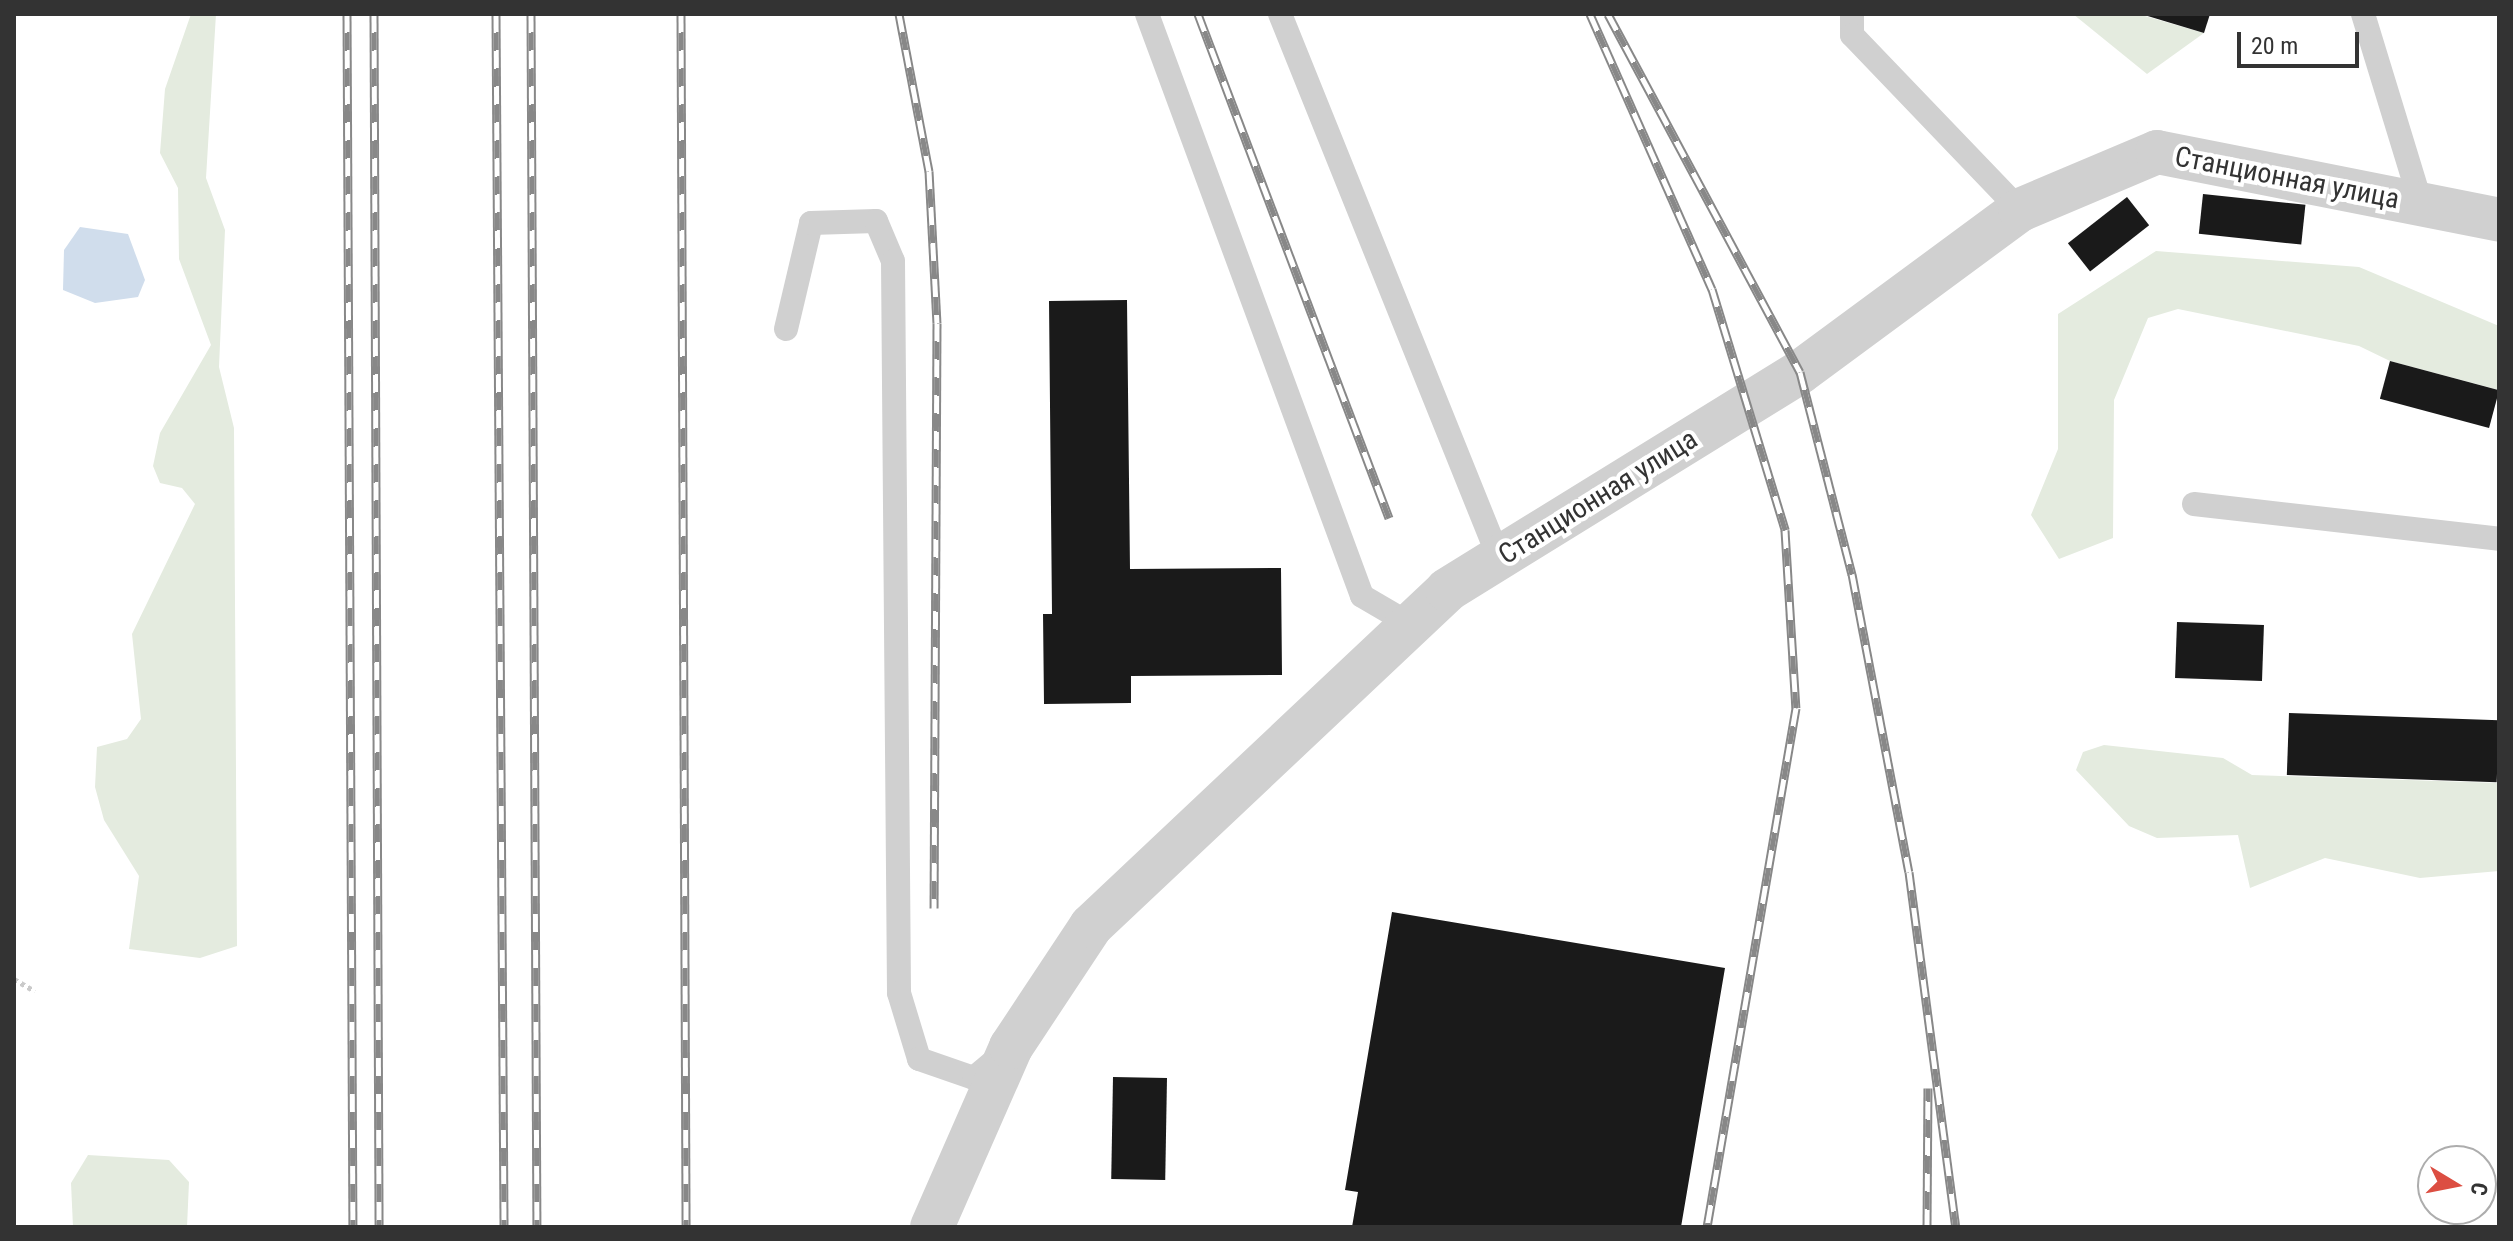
<!DOCTYPE html>
<html>
<head>
<meta charset="utf-8">
<style>
	body { margin:0 }
	#map { position:relative; width:2513px; height:1241px; overflow:hidden; background:#fff; font-family:"Roboto Condensed",sans-serif }
	div>[style] { position:absolute }
	.green>* { inset:0; background:#e4ebdf }
	.water>* { inset:0; background:#d0ddec }
	.building>* { inset:0; background:#1a1a1a; transform-origin:0 0 }
	.path>* { height:5px; margin-top:-2.5px; transform-origin:0; background:repeating-linear-gradient(90deg,#cacaca 0 4px,transparent 0 8px) }
	.service>* { height:24px; margin:-12px; padding:0 12px; transform-origin:12px; border-radius:12px; background:#d0d0d0 }
	.minor>* { height:44px; margin:-22px; padding:0 22px; transform-origin:22px; border-radius:22px; background:#d0d0d0 }
	.rail>* { height:9px; margin-top:-4.5px; transform-origin:0; background:repeating-linear-gradient(90deg,#fff 0 18px,#888 0 36px); box-sizing:border-box; border-block:2px solid #888 }
	span { translate:-50% -50%; white-space:nowrap; text-align:center; line-height:1.15; -webkit-text-stroke:8px #fff; paint-order:stroke }
	.street-label { font-size:28px; color:#333 }
	.frame { position:absolute; inset:0; border:16px solid #333; pointer-events:none }
	.north { position:absolute; left:2417px; top:1145px; width:80px; height:80px; box-sizing:border-box; background:#fff; border:2px solid #adadad; border-radius:50%; rotate:100deg; font-size:22px; font-weight:700; line-height:32px; text-align:center; color:#333 }
	.north::after { content:''; display:block; margin:auto; width:28px; height:36px; background:#dc4e42; clip-path:polygon(50% 0,100% 100%,50% 72%,0 100%) }
	.scale { position:absolute; left:2237px; top:32px; width:122px; height:36px; box-sizing:border-box; border:4px solid #333; border-top:0; padding-left:10px; font-size:24px; line-height:28px; white-space:nowrap; color:#333; -webkit-text-stroke:6px #fff; paint-order:stroke }
</style>
</head>
<body>
<div id="map">
	<div class="green">
		<div style="clip-path:polygon(191px 14px,216px 14px,206px 178px,225px 230px,219px 367px,234px 428px,237px 946px,200px 958px,129px 949px,139px 876px,104px 820px,95px 787px,97px 747px,127px 739px,141px 719px,132px 634px,195px 504px,182px 488px,160px 483px,153px 466px,160px 433px,211px 345px,179px 259px,178px 188px,160px 153px,165px 89px)"></div>
		<div style="clip-path:polygon(2073px 14px,2138px 14px,2204px 33px,2147px 74px)"></div>
		<div style="clip-path:polygon(2156px 251px,2359px 267px,2499px 326px,2499px 390px,2390px 361px,2359px 346px,2178px 309px,2148px 318px,2114px 400px,2113px 538px,2059px 559px,2031px 515px,2058px 449px,2058px 314px)"></div>
		<div style="clip-path:polygon(2104px 745px,2223px 758px,2252px 775px,2499px 783px,2499px 871px,2420px 878px,2325px 858px,2250px 888px,2238px 835px,2157px 838px,2129px 826px,2076px 770px,2083px 752px)"></div>
		<div style="clip-path:polygon(88px 1155px,169px 1160px,189px 1182px,187px 1227px,73px 1227px,71px 1183px)"></div>
	</div>
	<div class="water">
		<div style="clip-path:polygon(80px 227px,128px 234px,145px 280px,138px 297px,95px 303px,63px 290px,64px 250px)"></div>
	</div>
	<div class="building">
		<div style="clip-path:polygon(2141px 14px,2210px 14px,2204px 33px)"></div>
		<div style="left:2203px;top:194px;width:103px;height:40px;rotate:6deg"></div>
		<div style="left:2127px;top:197px;width:36px;height:75px;rotate:52deg"></div>
		<div style="clip-path:polygon(1127px 300px,1130px 569px,1281px 568px,1282px 675px,1131px 676px,1131px 703px,1044px 704px,1043px 614px,1052px 614px,1049px 301px)"></div>
		<div style="left:2390px;top:361px;width:113px;height:39px;rotate:15deg"></div>
		<div style="left:2177px;top:622px;width:87px;height:56px;rotate:2deg"></div>
		<div style="left:2289px;top:713px;width:210px;height:62px;rotate:2deg"></div>
		<div style="clip-path:polygon(1392px 912px,1725px 968px,1681px 1227px,1352px 1227px,1358px 1192px,1345px 1190px)"></div>
		<div style="left:1113px;top:1077px;width:54px;height:102px;rotate:1deg"></div>
	</div>
	<div class="path">
		<div style="left:14px;top:979px;width:24px;rotate:30deg"></div>
	</div>
	<div class="service">
		<div style="left:1147px;top:14px;width:620px;rotate:69.72deg"></div>
		<div style="left:1362px;top:596px;width:56px;rotate:30.3deg"></div>
		<div style="left:1280px;top:14px;width:586px;rotate:68.07deg"></div>
		<div style="left:1852px;top:14px;width:21px;rotate:90deg"></div>
		<div style="left:1852px;top:35px;width:243px;rotate:46.2deg"></div>
		<div style="left:2363px;top:14px;width:199px;rotate:73deg"></div>
		<div style="left:786px;top:329px;width:109px;rotate:-76.7deg"></div>
		<div style="left:811px;top:223px;width:65px;rotate:-1.8deg"></div>
		<div style="left:876px;top:221px;width:43px;rotate:67deg"></div>
		<div style="left:893px;top:261px;width:732px;rotate:89.53deg"></div>
		<div style="left:899px;top:993px;width:69px;rotate:73.1deg"></div>
		<div style="left:919px;top:1059px;width:58px;rotate:19.1deg"></div>
		<div style="left:974px;top:1078px;width:30px;rotate:-40deg"></div>
		<div style="left:2194px;top:504px;width:307px;rotate:6.5deg"></div>
	</div>
	<div class="minor">
		<div style="left:932px;top:1227px;width:197px;rotate:-66.3deg"></div>
		<div style="left:1011px;top:1047px;width:145px;rotate:-56.5deg"></div>
		<div style="left:1091px;top:926px;width:490px;rotate:-43.3deg"></div>
		<div style="left:1447px;top:590px;width:415px;rotate:-31.7deg"></div>
		<div style="left:1800px;top:372px;width:273px;rotate:-36.4deg"></div>
		<div style="left:2020px;top:210px;width:149px;rotate:-22.9deg"></div>
		<div style="left:2157px;top:152px;width:349px;rotate:11.2deg"></div>
	</div>
	<div class="rail">
		<div style="left:347px;top:14px;width:1213px;rotate:89.72deg"></div>
		<div style="left:374px;top:14px;width:1213px;rotate:89.76deg"></div>
		<div style="left:496px;top:14px;width:1213px;rotate:89.62deg"></div>
		<div style="left:531px;top:14px;width:1213px;rotate:89.72deg"></div>
		<div style="left:681px;top:14px;width:1213px;rotate:89.76deg"></div>
		<div style="left:899px;top:14px;width:160px;rotate:79.2deg"></div>
		<div style="left:929px;top:171px;width:152px;rotate:87deg"></div>
		<div style="left:937px;top:323px;width:585px;rotate:90.29deg"></div>
		<div style="left:1198px;top:14px;width:539px;rotate:69.24deg"></div>
		<div style="left:1590px;top:14px;width:301px;rotate:66.1deg"></div>
		<div style="left:1712px;top:289px;width:252px;rotate:73.1deg"></div>
		<div style="left:1785px;top:530px;width:178px;rotate:86.5deg"></div>
		<div style="left:1796px;top:708px;width:527px;rotate:99.73deg"></div>
		<div style="left:1608px;top:14px;width:406px;rotate:61.8deg"></div>
		<div style="left:1800px;top:372px;width:209px;rotate:75.6deg"></div>
		<div style="left:1852px;top:574px;width:303px;rotate:79.2deg"></div>
		<div style="left:1909px;top:872px;width:358px;rotate:82.5deg"></div>
		<div style="left:1927px;top:1227px;width:139px;rotate:-89.6deg"></div>
	</div>
	<div class="street-label">
		<span style="left:2287px;top:178px;rotate:11deg">Станционная улица</span>
		<span style="left:1598px;top:497px;rotate:-32deg">Станционная улица</span>
	</div>
	<div class="frame"></div>
	<div class="north">С</div>
	<div class="scale">20 m</div>
</div>
</body>
</html>
